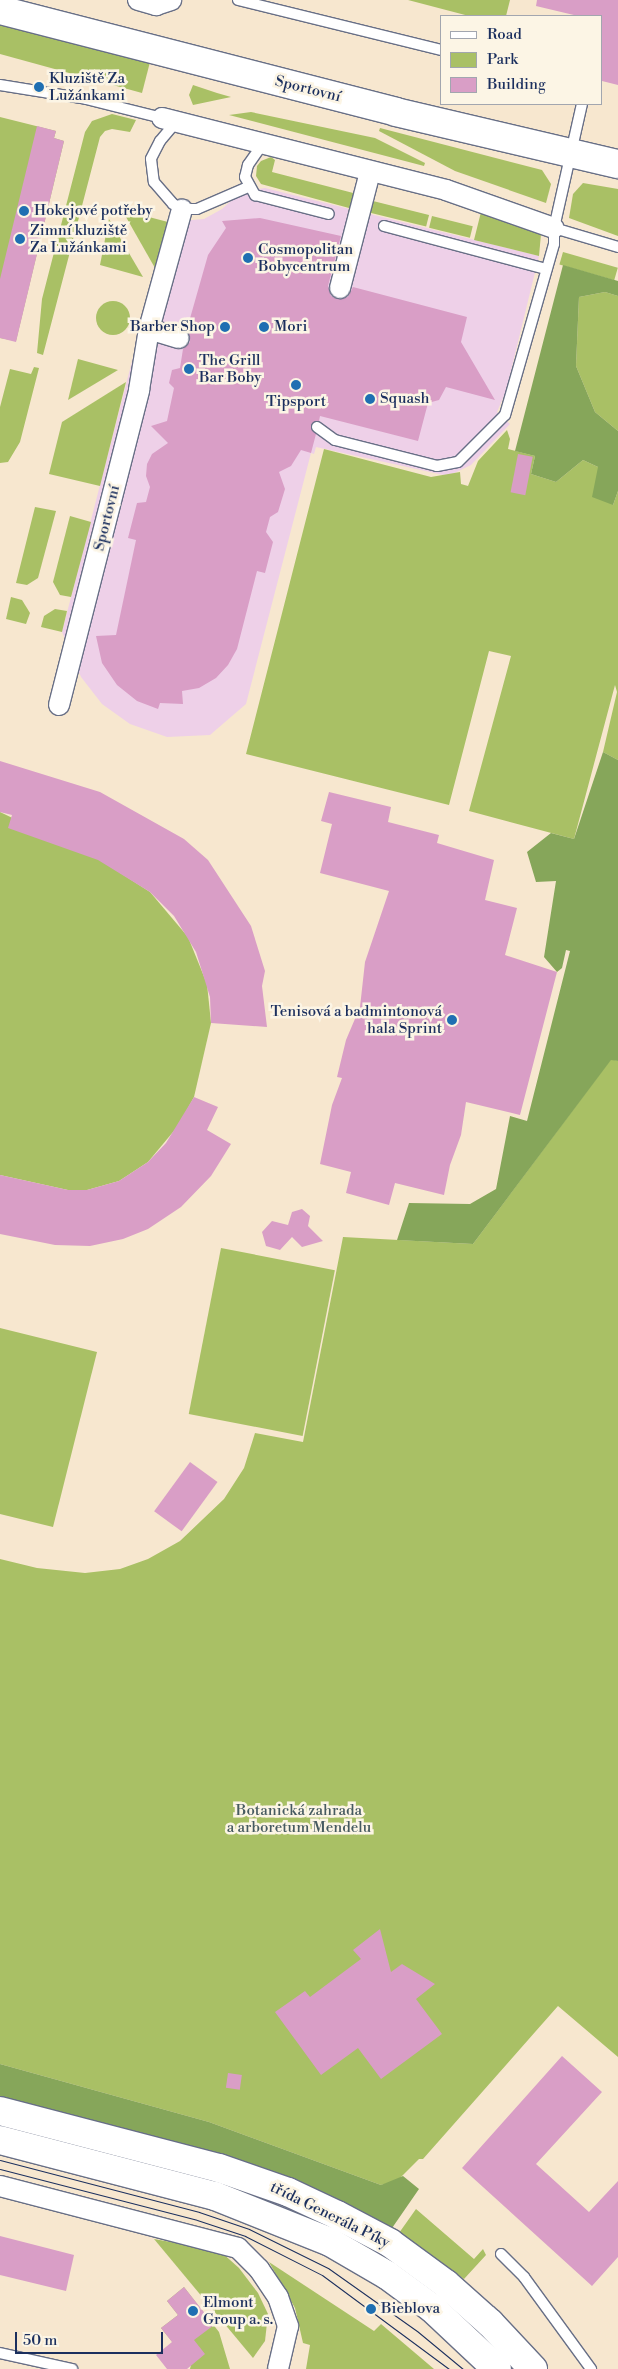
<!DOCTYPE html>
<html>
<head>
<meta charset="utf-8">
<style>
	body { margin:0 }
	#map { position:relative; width:618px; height:2369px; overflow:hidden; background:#f7e7cf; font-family:"Libre Bodoni",serif }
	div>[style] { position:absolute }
	.built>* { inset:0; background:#eed0e8 }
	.green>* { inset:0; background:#a9c065; transform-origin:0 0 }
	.round { border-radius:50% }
	.forest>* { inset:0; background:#86a65a }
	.building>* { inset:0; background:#d99ec6; transform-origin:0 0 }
	.roads { filter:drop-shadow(1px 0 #686f86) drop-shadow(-1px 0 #686f86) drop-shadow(0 1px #686f86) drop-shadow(0 -1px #686f86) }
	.lane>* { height:10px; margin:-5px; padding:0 5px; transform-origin:5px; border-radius:5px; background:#fff }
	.street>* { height:20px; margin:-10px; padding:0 10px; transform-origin:10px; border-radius:10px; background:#fff }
	.secondary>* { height:28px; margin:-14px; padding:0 14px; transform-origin:14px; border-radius:14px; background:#fff }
	.tram>* { height:1px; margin:-0.5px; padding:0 0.5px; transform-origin:0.5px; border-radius:0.5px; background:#1b2f5e }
	.dots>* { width:14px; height:14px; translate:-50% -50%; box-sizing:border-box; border:2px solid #fcf5e5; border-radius:50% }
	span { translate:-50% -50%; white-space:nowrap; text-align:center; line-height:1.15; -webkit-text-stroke:5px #fcf5e5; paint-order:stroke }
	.poi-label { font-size:15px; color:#1b2f5e }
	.left { translate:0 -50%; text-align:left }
	.right { translate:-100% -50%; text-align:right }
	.street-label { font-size:15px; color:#1b2f5e }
	.park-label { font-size:15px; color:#465a60 }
	.legend { position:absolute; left:440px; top:15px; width:162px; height:90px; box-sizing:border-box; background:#fcf5e5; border:1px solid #a2a6af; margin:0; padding:6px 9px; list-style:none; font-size:15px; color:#1b2f5e }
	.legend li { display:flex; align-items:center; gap:10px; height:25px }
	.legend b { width:25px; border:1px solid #a2a6af }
	.scale { position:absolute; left:15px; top:2332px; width:148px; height:22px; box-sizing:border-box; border:2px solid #1b2f5e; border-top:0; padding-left:6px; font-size:15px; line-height:18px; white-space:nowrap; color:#1b2f5e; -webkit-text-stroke:4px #fcf5e5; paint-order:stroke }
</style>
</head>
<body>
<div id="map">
	<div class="built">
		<div style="clip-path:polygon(265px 188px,539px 256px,506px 391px,497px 412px,510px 424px,471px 465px,448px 476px,316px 447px,314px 454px,311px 453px,246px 704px,210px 735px,167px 737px,130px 724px,102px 704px,81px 677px,62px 632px,168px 222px,204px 219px,222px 209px,241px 192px)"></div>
	</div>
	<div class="green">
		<div style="clip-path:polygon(408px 0,510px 0,506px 16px,469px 16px)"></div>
		<div style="clip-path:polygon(0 25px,150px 62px,142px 93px,0 54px)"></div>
		<div style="clip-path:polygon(193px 85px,217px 93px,231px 97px,193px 105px,189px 95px)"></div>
		<div style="clip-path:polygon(251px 112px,375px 138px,425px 163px,424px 166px,229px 115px)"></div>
		<div style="clip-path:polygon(112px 114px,136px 120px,130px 132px,112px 129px,105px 131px,100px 137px,43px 355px,37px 353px,42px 299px,85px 132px,92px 121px)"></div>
		<div style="clip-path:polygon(0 117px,56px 131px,54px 138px,64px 141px,16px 341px,0 338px)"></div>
		<div style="clip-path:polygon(380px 128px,542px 170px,551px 184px,546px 203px,455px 171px,379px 131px)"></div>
		<div style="clip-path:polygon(271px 157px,275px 160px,272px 172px,361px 195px,352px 230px,345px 228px,349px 208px,261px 184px,256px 176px,257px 166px,261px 161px)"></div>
		<div style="clip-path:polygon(583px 183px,618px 189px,618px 236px,569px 218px,573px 194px)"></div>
		<div style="left:365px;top:199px;width:66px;height:12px;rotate:14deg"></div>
		<div style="clip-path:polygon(122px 210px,168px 222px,155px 268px)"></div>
		<div style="clip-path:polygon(481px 212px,541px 234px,539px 256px,474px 240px)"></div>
		<div style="left:432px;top:216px;width:42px;height:12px;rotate:14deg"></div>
		<div style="clip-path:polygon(109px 219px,143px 277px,100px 265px)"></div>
		<div style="left:563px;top:252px;width:57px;height:13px;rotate:16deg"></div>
		<div style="clip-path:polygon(605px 292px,618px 296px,618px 431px,595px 412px,576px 366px,579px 297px)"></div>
		<div class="round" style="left:96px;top:301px;width:34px;height:34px"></div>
		<div style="clip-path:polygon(78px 359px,118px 370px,68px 400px)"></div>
		<div style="clip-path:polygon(34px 367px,39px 368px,20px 442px,8px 462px,0 463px,0 407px,10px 369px,31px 374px)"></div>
		<div style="clip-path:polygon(126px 382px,100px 486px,49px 474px,62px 422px)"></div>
		<div style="clip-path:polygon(507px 430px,510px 439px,508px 449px,535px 456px,531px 474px,556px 482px,583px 460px,598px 467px,613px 505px,618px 491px,618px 760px,603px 752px,617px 692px,615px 685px,574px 839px,469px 811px,511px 656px,489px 651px,449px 805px,246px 754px,324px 449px,431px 477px,460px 472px,461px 484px,468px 486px,478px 461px)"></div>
		<div style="clip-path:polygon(35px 507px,56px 511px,38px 578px,27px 585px,16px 583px)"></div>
		<div style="clip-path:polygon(70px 516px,91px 522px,71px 597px,60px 595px,53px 582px)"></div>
		<div style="clip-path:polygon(11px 597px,22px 600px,30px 613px,26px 624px,6px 619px)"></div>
		<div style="clip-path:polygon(55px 609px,67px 611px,62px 632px,41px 627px,44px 616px)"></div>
		<div style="clip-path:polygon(0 812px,100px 860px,150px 892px,188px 937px,207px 984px,211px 1023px,194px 1097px,178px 1126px,148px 1162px,119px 1181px,87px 1190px,68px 1190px,0 1175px)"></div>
		<div style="clip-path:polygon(611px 1059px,618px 1061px,618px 2057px,558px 2006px,423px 2159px,419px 2159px,397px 2181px,381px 2185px,209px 2122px,0 2064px,0 1559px,37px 1568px,85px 1573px,120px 1569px,148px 1559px,180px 1541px,224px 1499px,244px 1468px,255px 1433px,303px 1442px,343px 1237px,473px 1244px)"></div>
		<div style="left:221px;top:1248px;width:116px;height:169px;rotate:11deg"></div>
		<div style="clip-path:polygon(0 1328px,97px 1352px,53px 1527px,0 1514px)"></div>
		<div style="clip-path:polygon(416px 2209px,474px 2259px,483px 2249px,486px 2255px,464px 2279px,399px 2233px)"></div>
		<div style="clip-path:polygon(154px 2239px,220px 2251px,239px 2268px,258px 2293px,268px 2314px,265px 2341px,253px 2358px)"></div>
		<div style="clip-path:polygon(269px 2262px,374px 2331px,381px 2324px,434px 2369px,306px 2369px,310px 2345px,303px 2343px,295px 2308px)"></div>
		<div style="clip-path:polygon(184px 2287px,219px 2332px,230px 2369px,190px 2369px,191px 2365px,161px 2328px,178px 2315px,167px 2301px)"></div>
	</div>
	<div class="forest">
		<div style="clip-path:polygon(563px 265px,618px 281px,618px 296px,605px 292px,579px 297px,576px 366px,595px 412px,618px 431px,618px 491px,613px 505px,592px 497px,598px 467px,583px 460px,556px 482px,531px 474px,535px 456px,515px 451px)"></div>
		<div style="clip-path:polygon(603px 752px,618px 760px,618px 1061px,611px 1060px,473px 1244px,397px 1240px,409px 1203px,470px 1204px,496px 1189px,510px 1116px,527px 1121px,570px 951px,566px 950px,562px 968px,557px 972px,544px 957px,556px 881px,536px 882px,527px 852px,551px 833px,574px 839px)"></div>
		<div style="clip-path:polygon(0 2064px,209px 2122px,381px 2185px,403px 2176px,419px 2189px,390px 2231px,223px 2158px,170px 2141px,0 2098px)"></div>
	</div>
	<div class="building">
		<div style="clip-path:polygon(537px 0,618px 0,618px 85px,602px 81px,602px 16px,578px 16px,536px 6px)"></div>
		<div style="clip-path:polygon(37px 126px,56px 131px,54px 138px,64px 141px,16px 342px,0 338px,0 279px)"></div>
		<div style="clip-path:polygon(260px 218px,341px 236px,328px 286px,331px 296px,337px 299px,348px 297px,353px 287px,467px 317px,461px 342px,495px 400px,446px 387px,439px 400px,428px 403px,418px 441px,320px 416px,319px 421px,312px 423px,311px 429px,316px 434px,311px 453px,301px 450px,291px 466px,279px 472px,285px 489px,278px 512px,270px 517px,266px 532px,273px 542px,265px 573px,257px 571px,237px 649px,228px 665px,216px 678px,199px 688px,182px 691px,183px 704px,160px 703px,158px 709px,137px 701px,117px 685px,102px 663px,96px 636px,116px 635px,136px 540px,128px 538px,137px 503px,146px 502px,150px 487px,146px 476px,147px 464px,152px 454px,168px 443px,151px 426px,167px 421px,174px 388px,169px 383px,172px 370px,180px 368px,183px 349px,190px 342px,187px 329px,208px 255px,226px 228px,222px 221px)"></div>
		<div style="left:518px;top:454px;width:15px;height:39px;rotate:11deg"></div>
		<div style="clip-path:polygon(0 761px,100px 792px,184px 839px,208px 860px,251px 926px,265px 971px,262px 986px,267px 1027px,211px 1023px,210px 997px,196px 952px,174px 916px,150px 892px,98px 860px,8px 828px,12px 815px,0 812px)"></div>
		<div style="clip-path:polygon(329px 792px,391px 807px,388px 822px,439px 835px,437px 843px,494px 860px,485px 900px,517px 908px,505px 955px,557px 972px,520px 1115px,466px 1102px,461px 1135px,450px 1165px,444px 1195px,395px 1183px,389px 1205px,346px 1193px,351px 1172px,320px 1164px,332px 1105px,342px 1078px,337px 1077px,346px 1040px,360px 1007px,365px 962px,389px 891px,320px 873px,332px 824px,321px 821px)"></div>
		<div style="clip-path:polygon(194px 1097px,218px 1107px,207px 1130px,231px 1144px,211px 1176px,181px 1207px,148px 1229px,123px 1239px,90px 1246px,55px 1245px,0 1234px,0 1175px,68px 1190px,87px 1190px,119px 1181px,148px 1162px,166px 1143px)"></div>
		<div style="clip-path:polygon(302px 1209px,310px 1216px,308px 1226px,323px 1241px,302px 1247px,292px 1237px,280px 1250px,266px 1246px,262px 1232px,272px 1221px,288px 1225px,292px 1212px)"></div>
		<div style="left:190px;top:1462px;width:34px;height:61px;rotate:36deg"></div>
		<div style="clip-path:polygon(380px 1929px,391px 1972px,402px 1964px,435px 1984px,416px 1999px,442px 2034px,381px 2079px,358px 2048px,321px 2075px,275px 2012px,305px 1991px,310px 1997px,361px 1959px,353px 1950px)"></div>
		<div style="clip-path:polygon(562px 2056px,602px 2092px,536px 2164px,589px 2212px,618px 2181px,618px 2257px,592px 2286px,462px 2168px)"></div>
		<div style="left:228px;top:2073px;width:14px;height:15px;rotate:8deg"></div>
		<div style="clip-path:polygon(0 2236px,74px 2255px,66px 2291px,0 2275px)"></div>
		<div style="clip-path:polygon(184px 2287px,214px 2325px,194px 2340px,205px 2354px,187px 2369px,167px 2369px,156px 2355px,172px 2342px,161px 2328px,178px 2315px,167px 2301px)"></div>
	</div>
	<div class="roads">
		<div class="lane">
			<div style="left:238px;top:0;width:210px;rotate:13.8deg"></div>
			<div style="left:0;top:85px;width:87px;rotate:9.2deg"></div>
			<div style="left:86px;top:99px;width:78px;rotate:14deg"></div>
			<div style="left:176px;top:122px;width:25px;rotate:130deg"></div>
			<div style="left:160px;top:141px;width:20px;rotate:117deg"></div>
			<div style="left:151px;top:159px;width:23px;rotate:83deg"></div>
			<div style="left:154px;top:182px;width:29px;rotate:49deg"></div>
			<div style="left:173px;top:204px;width:10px;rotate:29deg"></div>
			<div style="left:182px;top:209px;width:15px"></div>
			<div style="left:197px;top:209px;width:56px;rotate:-23.3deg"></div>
			<div style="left:262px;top:145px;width:24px;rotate:125deg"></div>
			<div style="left:248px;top:165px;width:12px;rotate:104deg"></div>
			<div style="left:245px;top:177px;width:21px;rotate:61deg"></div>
			<div style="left:255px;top:195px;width:76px;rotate:14.4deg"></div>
			<div style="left:384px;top:226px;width:168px;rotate:14.9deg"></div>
			<div style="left:554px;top:228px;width:67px;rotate:16.5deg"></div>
			<div style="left:317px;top:427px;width:22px;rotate:36deg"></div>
			<div style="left:335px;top:440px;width:105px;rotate:14.3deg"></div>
			<div style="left:437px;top:466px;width:21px;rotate:-11deg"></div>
			<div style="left:458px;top:462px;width:66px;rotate:-45deg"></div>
			<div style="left:505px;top:415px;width:178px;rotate:-74deg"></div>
			<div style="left:554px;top:244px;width:16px;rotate:-90deg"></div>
			<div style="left:554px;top:228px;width:127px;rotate:-77.3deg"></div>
			<div style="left:501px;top:2254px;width:33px;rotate:45deg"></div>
			<div style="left:524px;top:2277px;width:114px;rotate:53.9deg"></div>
			<div style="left:0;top:2353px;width:74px;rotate:12.5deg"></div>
		</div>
		<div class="street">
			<div style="left:138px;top:0;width:19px;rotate:16deg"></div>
			<div style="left:156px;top:5px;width:16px;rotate:-18deg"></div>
			<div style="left:162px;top:118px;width:293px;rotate:14.2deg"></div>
			<div style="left:446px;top:190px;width:114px;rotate:19.4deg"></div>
			<div style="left:340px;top:288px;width:120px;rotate:-75.5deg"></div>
			<div style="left:149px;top:329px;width:31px;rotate:17deg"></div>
			<div style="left:59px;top:705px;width:325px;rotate:-75.7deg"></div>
			<div style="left:139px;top:390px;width:62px;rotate:-80.7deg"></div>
			<div style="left:149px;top:329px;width:124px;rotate:-74.6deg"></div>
			<div style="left:0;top:2186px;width:246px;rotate:14.6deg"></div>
			<div style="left:238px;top:2248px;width:30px;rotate:45deg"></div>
			<div style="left:259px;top:2269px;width:34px;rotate:56deg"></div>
			<div style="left:278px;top:2297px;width:31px;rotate:71deg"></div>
			<div style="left:288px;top:2326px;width:44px;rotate:103.1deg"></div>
		</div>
		<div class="secondary">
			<div style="left:0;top:10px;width:409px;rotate:14.4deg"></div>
			<div style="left:396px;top:112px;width:228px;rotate:13.2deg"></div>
			<div style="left:0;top:2111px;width:226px;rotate:14.6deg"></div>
			<div style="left:219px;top:2168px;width:73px;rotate:19.2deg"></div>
			<div style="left:288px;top:2192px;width:54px;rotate:25.1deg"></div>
			<div style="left:337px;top:2215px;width:60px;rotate:27.8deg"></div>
			<div style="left:390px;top:2243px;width:69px;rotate:36.2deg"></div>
			<div style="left:446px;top:2284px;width:59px;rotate:41.6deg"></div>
			<div style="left:490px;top:2323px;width:63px;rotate:46.9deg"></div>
			<div style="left:0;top:2140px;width:222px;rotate:14.6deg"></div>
			<div style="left:215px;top:2196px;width:124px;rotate:21.8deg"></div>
			<div style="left:330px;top:2242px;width:66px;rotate:30.1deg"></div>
			<div style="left:387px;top:2275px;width:56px;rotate:36.3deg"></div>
			<div style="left:432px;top:2308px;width:89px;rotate:43.2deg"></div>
		</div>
	</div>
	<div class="tram">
		<div style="left:0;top:2160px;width:206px;rotate:14.6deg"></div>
		<div style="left:199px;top:2212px;width:53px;rotate:18.8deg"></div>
		<div style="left:249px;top:2229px;width:88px;rotate:26.3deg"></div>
		<div style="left:328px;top:2268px;width:109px;rotate:35.3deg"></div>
		<div style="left:417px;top:2331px;width:60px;rotate:39.6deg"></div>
		<div style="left:0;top:2169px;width:203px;rotate:14.5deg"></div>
		<div style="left:197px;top:2220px;width:51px;rotate:18.4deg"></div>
		<div style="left:245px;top:2236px;width:86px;rotate:26.9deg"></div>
		<div style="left:322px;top:2275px;width:158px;rotate:36.5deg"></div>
	</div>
	<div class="dots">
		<div style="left:39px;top:87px;background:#1f6fb2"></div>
		<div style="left:24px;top:211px;background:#1f6fb2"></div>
		<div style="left:20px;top:239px;background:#1f6fb2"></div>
		<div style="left:248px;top:258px;background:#1f6fb2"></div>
		<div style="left:225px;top:327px;background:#1f6fb2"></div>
		<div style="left:264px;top:327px;background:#1f6fb2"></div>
		<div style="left:189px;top:369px;background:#1f6fb2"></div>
		<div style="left:296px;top:385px;background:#1f6fb2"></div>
		<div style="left:370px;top:399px;background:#1f6fb2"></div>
		<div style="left:452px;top:1020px;background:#1f6fb2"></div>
		<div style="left:371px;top:2309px;background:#1f6fb2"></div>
		<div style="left:193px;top:2311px;background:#1f6fb2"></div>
	</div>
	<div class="poi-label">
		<span class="left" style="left:49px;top:87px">Kluziště Za<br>Lužánkami</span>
		<span class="left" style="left:34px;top:211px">Hokejové potřeby</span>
		<span class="left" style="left:30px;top:239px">Zimní kluziště<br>Za Lužánkami</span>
		<span class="left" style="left:258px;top:258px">Cosmopolitan<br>Bobycentrum</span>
		<span class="right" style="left:215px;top:327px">Barber Shop</span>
		<span class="left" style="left:274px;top:327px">Mori</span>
		<span class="left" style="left:199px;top:369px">The Grill<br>Bar Boby</span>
		<span class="left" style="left:380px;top:399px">Squash</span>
		<span style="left:296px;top:402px">Tipsport</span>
		<span class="right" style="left:442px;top:1020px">Tenisová a badmintonová<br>hala Sprint</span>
		<span class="left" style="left:203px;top:2311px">Elmont<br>Group a. s.</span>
		<span class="left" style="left:381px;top:2309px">Bieblova</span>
	</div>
	<div class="street-label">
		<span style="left:308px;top:89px;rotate:14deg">Sportovní</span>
		<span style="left:107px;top:518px;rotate:-76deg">Sportovní</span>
		<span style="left:330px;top:2215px;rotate:26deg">třída Generála Píky</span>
	</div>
	<div class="park-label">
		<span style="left:299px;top:1819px">Botanická zahrada<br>a arboretum Mendelu</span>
	</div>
	<ul class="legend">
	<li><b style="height:6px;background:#fff"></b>Road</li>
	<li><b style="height:14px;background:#a9c065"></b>Park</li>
	<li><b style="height:14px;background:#d99ec6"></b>Building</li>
	</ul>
	<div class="scale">50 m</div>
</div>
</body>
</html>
